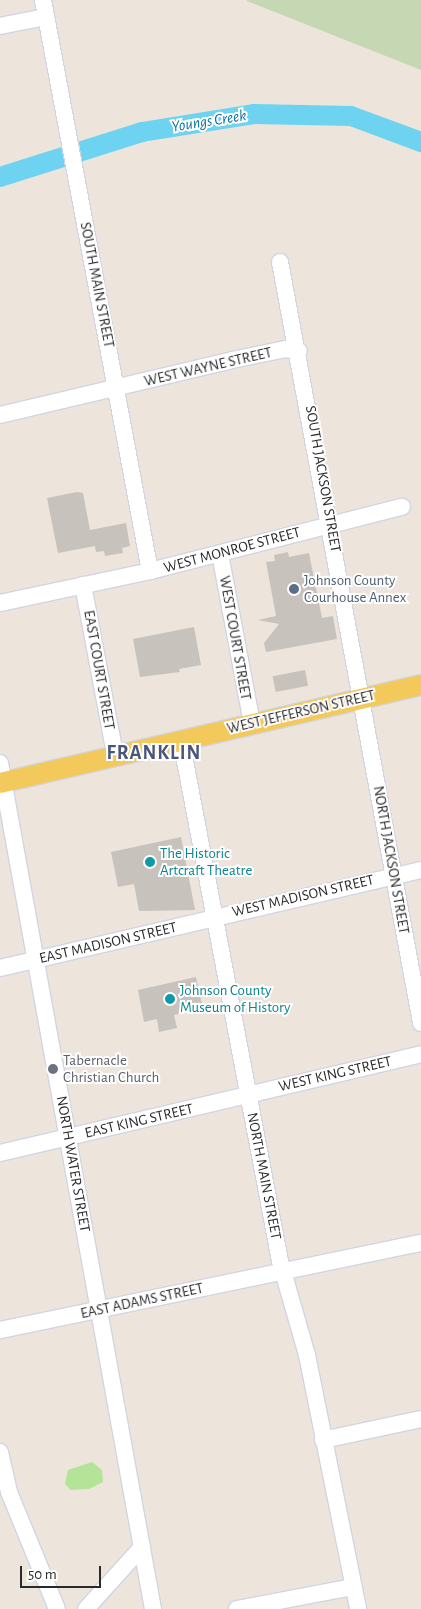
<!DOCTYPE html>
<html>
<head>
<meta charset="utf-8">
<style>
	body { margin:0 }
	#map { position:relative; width:421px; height:1609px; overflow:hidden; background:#ede5dc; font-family:"Alegreya Sans",sans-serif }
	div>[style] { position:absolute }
	.green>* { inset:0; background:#b4e497 }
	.cemetery>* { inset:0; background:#c6d7b3 }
	.river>* { height:20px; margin:-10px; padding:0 10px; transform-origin:10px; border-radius:10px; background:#6dd3f0 }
	.building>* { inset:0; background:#c8c2bc; transform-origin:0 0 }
	.roads { filter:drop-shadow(1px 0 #d1d5e3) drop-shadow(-1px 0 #d1d5e3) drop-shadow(0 1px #d1d5e3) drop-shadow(0 -1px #d1d5e3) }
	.minor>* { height:16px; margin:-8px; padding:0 8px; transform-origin:8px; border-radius:8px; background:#fff }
	.major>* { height:20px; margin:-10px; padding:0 10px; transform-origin:10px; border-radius:10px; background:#f3c95b }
	.dots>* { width:14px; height:14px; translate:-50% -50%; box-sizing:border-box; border:2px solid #fff; border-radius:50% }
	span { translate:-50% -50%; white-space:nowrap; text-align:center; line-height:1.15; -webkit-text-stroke:4px #fff; paint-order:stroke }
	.street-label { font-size:15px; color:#2a2a2a }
	.service-label { font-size:15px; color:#4e5e75 }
	.left { translate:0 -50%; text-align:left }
	.culture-label { font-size:15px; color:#0d838f }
	.worship-label { font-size:15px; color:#5b616d }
	.water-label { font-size:16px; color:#0b719d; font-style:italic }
	.district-label { font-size:20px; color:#4a557c; font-weight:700; letter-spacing:1px }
	.scale { position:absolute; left:20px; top:1566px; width:81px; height:22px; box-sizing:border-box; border:2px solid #2a2a2a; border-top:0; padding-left:6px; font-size:15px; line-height:18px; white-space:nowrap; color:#2a2a2a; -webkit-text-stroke:4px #fff; paint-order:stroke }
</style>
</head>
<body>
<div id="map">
	<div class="green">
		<div style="clip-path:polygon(92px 1462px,102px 1470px,103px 1482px,89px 1489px,71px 1490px,65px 1484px,68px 1470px)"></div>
	</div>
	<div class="cemetery">
		<div style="clip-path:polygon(247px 0,421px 0,421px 70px,247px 1px)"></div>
	</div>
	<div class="river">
		<div style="left:0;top:177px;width:149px;rotate:-17.6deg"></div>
		<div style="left:142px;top:132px;width:113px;rotate:-9.1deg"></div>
		<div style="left:254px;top:114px;width:97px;rotate:1.2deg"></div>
		<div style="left:351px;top:116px;width:75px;rotate:20.4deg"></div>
	</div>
	<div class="building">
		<div style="clip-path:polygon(77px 492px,83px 493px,90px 530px,126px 523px,130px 546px,122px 548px,123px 553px,105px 556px,104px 551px,96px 552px,95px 546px,58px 553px,47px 498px)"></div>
		<div style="clip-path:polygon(288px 552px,289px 557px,309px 553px,322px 618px,333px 616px,337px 639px,266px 652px,264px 643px,279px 624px,258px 620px,276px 616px,266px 562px,275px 561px,274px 555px)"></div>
		<div style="clip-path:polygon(194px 627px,201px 665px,179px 669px,180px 672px,140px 677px,133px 639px)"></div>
		<div style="left:305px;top:670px;width:16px;height:33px;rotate:79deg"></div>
		<div style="clip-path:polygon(181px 837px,195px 910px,139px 911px,134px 884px,118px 887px,111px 852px)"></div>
		<div style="clip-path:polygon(196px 977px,203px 1009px,174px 1015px,177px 1028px,159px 1032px,157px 1019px,144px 1022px,138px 990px)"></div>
	</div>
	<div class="roads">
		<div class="minor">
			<div style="left:43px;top:0;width:581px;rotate:79.39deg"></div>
			<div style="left:0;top:26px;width:47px;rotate:-11.1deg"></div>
			<div style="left:280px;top:262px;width:774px;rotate:79.5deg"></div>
			<div style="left:0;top:415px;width:238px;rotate:-13.3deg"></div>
			<div style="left:232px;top:360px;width:54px;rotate:-11.7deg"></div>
			<div style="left:285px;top:349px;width:14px;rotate:8deg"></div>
			<div style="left:220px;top:554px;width:172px;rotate:79.3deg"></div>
			<div style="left:83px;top:585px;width:173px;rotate:79.3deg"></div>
			<div style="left:0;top:603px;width:153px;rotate:-12deg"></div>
			<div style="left:150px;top:571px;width:260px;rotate:-14.3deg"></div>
			<div style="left:181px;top:740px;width:530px;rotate:79.24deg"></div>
			<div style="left:280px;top:1261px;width:98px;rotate:74deg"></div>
			<div style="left:307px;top:1355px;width:259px;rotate:78.6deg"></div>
			<div style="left:0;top:763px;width:860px;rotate:79.75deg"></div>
			<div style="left:0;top:968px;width:432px;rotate:-13.1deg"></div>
			<div style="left:0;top:1153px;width:432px;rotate:-13.2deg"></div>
			<div style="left:0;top:1330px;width:430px;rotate:-11.7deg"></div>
			<div style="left:323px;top:1440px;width:100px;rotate:-12.1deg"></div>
			<div style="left:0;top:1452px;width:41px;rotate:77.3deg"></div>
			<div style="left:9px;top:1492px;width:126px;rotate:67.7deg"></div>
			<div style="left:86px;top:1609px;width:84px;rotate:-47.9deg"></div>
			<div style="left:237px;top:1609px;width:117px;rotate:-10.8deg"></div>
		</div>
		<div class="major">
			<div style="left:0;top:783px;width:432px;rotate:-13.1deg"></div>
		</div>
	</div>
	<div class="dots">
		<div style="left:294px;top:589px;background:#5c6f8a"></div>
		<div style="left:150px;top:862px;background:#0f9aa8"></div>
		<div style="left:170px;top:999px;background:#0f9aa8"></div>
		<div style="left:53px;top:1069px;background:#6b7280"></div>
	</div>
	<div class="street-label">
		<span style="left:97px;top:285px;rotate:79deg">SOUTH MAIN STREET</span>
		<span style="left:208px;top:367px;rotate:-13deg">WEST WAYNE STREET</span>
		<span style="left:323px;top:479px;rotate:80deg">SOUTH JACKSON STREET</span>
		<span style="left:232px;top:550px;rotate:-15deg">WEST MONROE STREET</span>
		<span style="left:235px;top:638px;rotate:80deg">WEST COURT STREET</span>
		<span style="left:99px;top:670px;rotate:80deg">EAST COURT STREET</span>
		<span style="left:301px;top:712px;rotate:-13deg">WEST JEFFERSON STREET</span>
		<span style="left:391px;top:860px;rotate:80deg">NORTH JACKSON STREET</span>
		<span style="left:303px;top:896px;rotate:-13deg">WEST MADISON STREET</span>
		<span style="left:108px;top:943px;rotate:-13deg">EAST MADISON STREET</span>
		<span style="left:335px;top:1074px;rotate:-13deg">WEST KING STREET</span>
		<span style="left:139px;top:1121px;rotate:-13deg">EAST KING STREET</span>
		<span style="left:73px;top:1164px;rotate:80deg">NORTH WATER STREET</span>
		<span style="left:264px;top:1176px;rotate:79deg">NORTH MAIN STREET</span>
		<span style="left:142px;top:1301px;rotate:-12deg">EAST ADAMS STREET</span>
	</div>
	<div class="service-label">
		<span class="left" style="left:304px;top:589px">Johnson County<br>Courhouse Annex</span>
	</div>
	<div class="culture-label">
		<span class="left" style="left:160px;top:862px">The Historic<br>Artcraft Theatre</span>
		<span class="left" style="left:180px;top:999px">Johnson County<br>Museum of History</span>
	</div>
	<div class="worship-label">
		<span class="left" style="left:63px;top:1069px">Tabernacle<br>Christian Church</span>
	</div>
	<div class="water-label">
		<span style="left:209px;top:121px;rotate:-9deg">Youngs Creek</span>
	</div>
	<div class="district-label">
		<span style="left:154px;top:753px">FRANKLIN</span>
	</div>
	<div class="scale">50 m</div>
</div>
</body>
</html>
